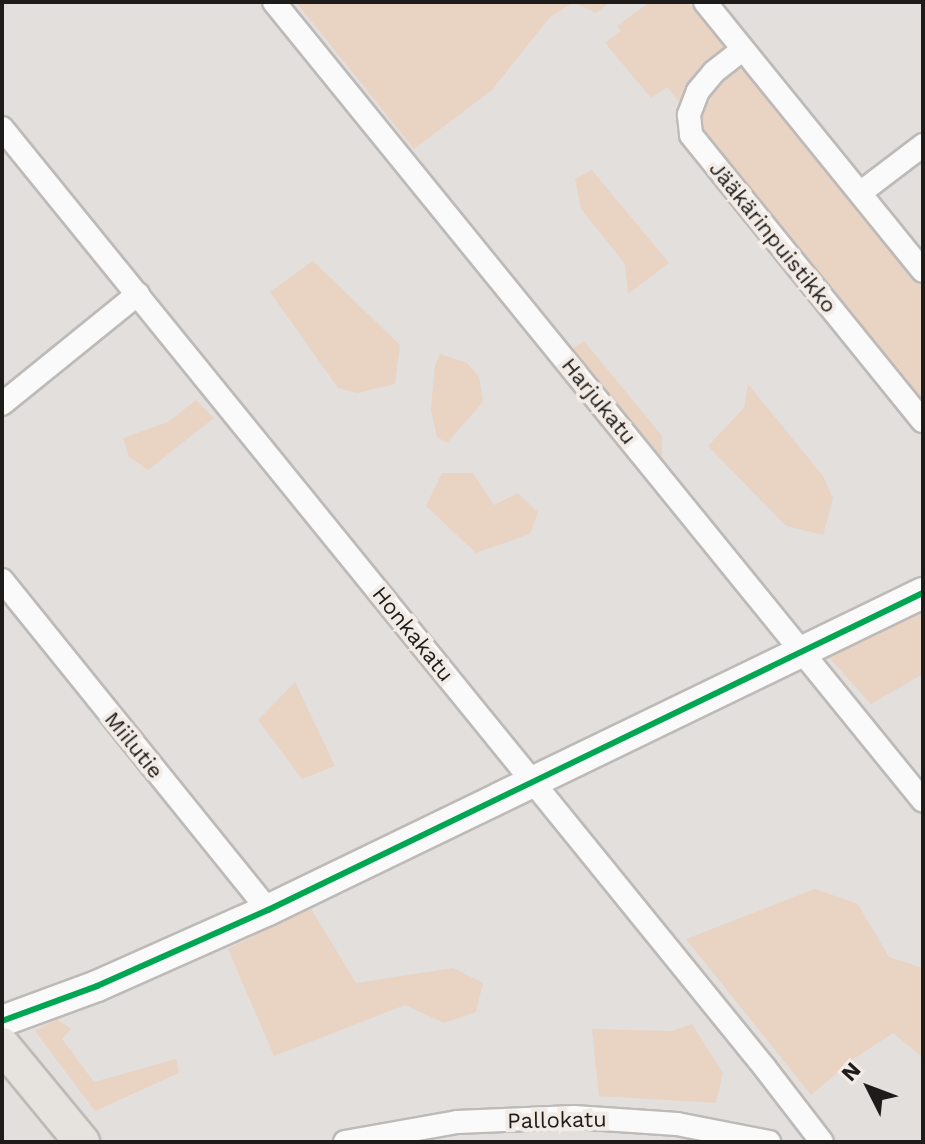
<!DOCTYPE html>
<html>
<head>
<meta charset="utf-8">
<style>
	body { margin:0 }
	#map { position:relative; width:925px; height:1144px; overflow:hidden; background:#e2dfdc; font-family:"Work Sans",sans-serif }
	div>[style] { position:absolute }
	.green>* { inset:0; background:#e9d4c3 }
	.roads { filter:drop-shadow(2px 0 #bdbab8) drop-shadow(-2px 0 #bdbab8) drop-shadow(0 2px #bdbab8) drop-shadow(0 -2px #bdbab8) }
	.street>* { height:22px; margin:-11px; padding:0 11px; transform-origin:11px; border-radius:11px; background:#fbfafa }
	.secondary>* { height:30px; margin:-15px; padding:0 15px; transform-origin:15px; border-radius:15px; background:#fbfafa }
	.primary>* { height:34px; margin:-17px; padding:0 17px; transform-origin:17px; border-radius:17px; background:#e6e2dd }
	.bus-1>* { height:6px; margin:-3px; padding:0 3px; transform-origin:3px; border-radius:3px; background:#00a651 }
	span { translate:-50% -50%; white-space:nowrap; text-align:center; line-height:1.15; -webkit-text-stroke:8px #f3ebe6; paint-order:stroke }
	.street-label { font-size:22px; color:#1e1c1a }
	.frame { position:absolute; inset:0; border:4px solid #1e1c1a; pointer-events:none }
	.north { position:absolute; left:829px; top:1048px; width:80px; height:80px; -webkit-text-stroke:6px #f3ebe6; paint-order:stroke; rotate:312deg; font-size:22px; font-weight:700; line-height:32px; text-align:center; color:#1e1c1a }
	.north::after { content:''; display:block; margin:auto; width:28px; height:36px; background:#1e1c1a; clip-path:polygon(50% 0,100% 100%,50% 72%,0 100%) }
</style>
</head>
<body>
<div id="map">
	<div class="green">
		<div style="clip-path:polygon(296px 2px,610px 2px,596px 13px,574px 2px,550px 17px,492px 90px,414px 149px)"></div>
		<div style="clip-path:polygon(650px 2px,688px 2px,923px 287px,923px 403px,667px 87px,651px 98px,605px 43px,621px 31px,617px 26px)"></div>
		<div style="clip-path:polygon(592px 170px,669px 263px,628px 294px,625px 264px,581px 209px,575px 179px)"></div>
		<div style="clip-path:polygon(313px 261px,400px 345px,395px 384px,357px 393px,338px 388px,270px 292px)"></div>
		<div style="clip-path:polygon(584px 341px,662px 436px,662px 461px,572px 349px)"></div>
		<div style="clip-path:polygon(440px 354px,467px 363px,479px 377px,483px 402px,447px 443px,437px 437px,431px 410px,435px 365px)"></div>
		<div style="clip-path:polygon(748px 384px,823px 476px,833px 498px,823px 535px,786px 526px,708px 446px,744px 408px)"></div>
		<div style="clip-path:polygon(196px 400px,214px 418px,148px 470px,129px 457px,123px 438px,168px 422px)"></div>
		<div style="clip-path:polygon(442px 473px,473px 473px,494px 505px,518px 493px,538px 512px,530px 534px,476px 553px,426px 506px)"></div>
		<div style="clip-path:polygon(923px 605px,923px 674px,871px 704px,824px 652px)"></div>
		<div style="clip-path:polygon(295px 682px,335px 766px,302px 779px,258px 720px)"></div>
		<div style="clip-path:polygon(815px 889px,858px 904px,889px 957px,923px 968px,923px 1058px,893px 1033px,855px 1058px,811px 1095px,686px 939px)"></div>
		<div style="clip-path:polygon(310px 907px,356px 983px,453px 968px,483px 983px,476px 1012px,444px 1023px,405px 1005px,274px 1056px,228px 949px)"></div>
		<div style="clip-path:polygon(57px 1019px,71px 1029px,62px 1039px,94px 1082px,176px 1059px,179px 1073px,95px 1111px,35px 1031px)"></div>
		<div style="clip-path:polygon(692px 1024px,723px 1073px,716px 1103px,599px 1096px,592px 1029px,672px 1031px)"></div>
	</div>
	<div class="roads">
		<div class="street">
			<div style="left:274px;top:2px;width:1029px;rotate:50.91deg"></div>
			<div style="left:705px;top:2px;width:346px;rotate:51deg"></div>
			<div style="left:742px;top:50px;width:36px;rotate:142deg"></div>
			<div style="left:714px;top:72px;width:25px;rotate:130deg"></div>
			<div style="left:698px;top:91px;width:26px;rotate:111deg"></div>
			<div style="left:689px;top:115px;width:20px;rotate:84deg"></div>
			<div style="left:691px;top:135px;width:368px;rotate:51deg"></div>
			<div style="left:2px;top:128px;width:1211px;rotate:50.93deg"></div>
			<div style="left:765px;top:1068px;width:93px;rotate:52.4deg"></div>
			<div style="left:860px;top:193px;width:79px;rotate:-37.3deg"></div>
			<div style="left:2px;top:404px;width:175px;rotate:-39deg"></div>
			<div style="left:2px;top:580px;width:424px;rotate:51.1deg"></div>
			<div style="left:345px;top:1142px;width:114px;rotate:-10.1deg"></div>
			<div style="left:457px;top:1122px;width:117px;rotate:-2.4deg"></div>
			<div style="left:574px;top:1117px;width:103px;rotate:3.9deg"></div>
			<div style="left:677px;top:1124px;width:94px;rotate:11.1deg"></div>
		</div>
		<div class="secondary">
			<div style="left:2px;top:1021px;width:101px;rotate:-20.2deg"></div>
			<div style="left:97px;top:986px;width:187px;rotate:-24deg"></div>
			<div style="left:268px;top:910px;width:728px;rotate:-25.83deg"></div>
		</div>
		<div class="primary">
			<div style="left:2px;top:1045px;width:126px;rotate:50.5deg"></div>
		</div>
	</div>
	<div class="bus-1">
		<div style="left:2px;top:1021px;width:101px;rotate:-20.2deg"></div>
		<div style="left:97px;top:986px;width:187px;rotate:-24deg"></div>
		<div style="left:268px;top:910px;width:728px;rotate:-25.83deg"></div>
	</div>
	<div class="street-label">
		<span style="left:773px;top:237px;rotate:51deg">Jääkärinpuistikko</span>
		<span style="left:599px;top:401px;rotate:51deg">Harjukatu</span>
		<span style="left:413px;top:634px;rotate:51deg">Honkakatu</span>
		<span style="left:134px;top:745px;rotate:51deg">Miilutie</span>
		<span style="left:557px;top:1120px;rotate:-1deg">Pallokatu</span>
	</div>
	<div class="frame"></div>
	<div class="north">N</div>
</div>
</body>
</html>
